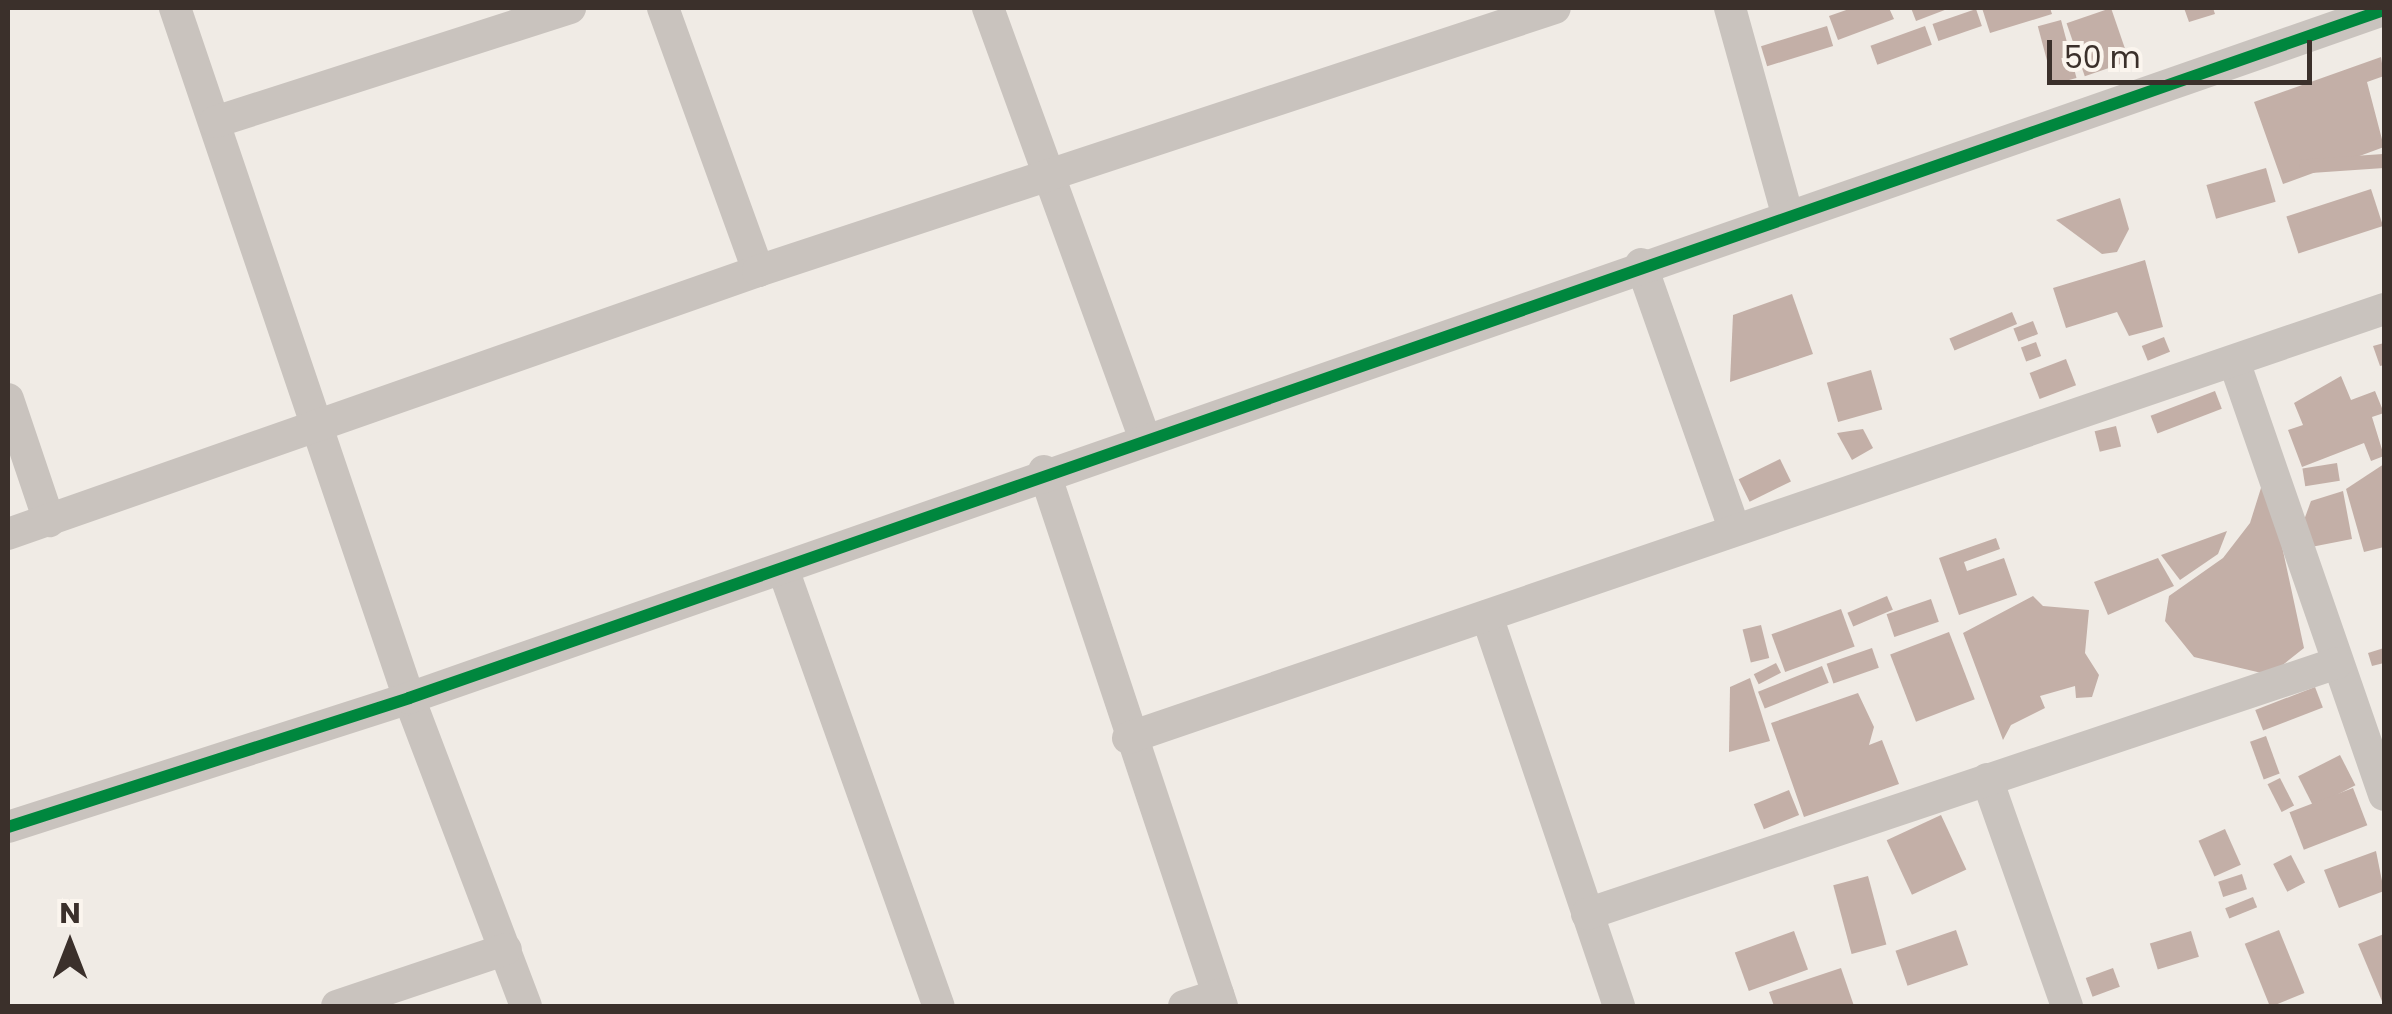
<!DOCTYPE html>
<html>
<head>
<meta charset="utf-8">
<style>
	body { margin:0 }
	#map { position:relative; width:2392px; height:1014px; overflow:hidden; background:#f0ebe5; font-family:Poppins,sans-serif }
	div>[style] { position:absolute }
	.building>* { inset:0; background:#c3afa7; transform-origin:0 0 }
	.street>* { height:32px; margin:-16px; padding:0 16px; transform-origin:16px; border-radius:16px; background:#c9c3be }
	.cycleway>* { height:12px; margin:-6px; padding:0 6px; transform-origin:6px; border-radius:6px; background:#00873e }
	span { translate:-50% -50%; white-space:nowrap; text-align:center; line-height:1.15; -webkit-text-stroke:10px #fbf5ee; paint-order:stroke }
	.frame { position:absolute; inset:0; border:10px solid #3b302b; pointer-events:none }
	.north { position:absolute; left:20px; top:894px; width:100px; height:100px; -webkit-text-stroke:8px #fbf5ee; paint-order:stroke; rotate:0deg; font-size:28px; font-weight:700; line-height:40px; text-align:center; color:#3b302b }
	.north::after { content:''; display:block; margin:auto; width:35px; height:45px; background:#3b302b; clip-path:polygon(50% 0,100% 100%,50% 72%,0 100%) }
	.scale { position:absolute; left:2047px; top:40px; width:265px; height:45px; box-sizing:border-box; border:5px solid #3b302b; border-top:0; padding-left:12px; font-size:30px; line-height:35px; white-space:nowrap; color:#3b302b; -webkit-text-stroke:8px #fbf5ee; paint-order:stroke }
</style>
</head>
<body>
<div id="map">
	<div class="building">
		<div style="clip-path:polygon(1852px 8px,1889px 8px,1894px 19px,1838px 40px,1829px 16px)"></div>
		<div style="clip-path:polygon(1911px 8px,1950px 8px,1916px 21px)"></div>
		<div style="clip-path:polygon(1982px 8px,2050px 8px,2052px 14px,1990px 33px)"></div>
		<div style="left:2111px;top:8px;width:56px;height:47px;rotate:71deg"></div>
		<div style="clip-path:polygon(2184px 8px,2213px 8px,2215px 14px,2189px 22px)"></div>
		<div style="left:1976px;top:9px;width:18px;height:46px;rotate:71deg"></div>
		<div style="left:2061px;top:20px;width:60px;height:24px;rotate:75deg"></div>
		<div style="left:1827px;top:26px;width:21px;height:69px;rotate:73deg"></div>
		<div style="left:1925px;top:26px;width:20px;height:58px;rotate:70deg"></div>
		<div style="clip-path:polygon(2381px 57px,2384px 76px,2367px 82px,2384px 147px,2283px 184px,2254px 102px)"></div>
		<div style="left:2383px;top:154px;width:14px;height:84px;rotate:86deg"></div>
		<div style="left:2266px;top:168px;width:35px;height:62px;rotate:74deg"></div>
		<div style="left:2371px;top:189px;width:39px;height:89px;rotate:72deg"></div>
		<div style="clip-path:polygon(2120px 198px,2129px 229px,2117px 252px,2102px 254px,2056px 220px)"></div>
		<div style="clip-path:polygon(2145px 260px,2163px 327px,2129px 336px,2117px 312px,2066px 328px,2053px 288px)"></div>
		<div style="clip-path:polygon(1792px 294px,1813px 354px,1730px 382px,1733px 315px)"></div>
		<div style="left:2012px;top:312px;width:13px;height:68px;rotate:67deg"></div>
		<div style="left:2033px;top:321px;width:14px;height:21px;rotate:69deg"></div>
		<div style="left:2164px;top:337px;width:16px;height:24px;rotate:68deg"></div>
		<div style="left:2036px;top:342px;width:15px;height:16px;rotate:70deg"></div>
		<div style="clip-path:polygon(2384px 343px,2384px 365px,2380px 366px,2373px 346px)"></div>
		<div style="left:2066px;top:359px;width:28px;height:39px;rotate:69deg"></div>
		<div style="left:1871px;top:370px;width:41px;height:46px;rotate:74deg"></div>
		<div style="clip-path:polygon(2341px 376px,2351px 400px,2375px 391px,2384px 413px,2372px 417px,2384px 456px,2371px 461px,2364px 443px,2302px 467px,2288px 430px,2303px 425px,2294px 403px)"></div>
		<div style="left:2215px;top:391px;width:19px;height:69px;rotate:69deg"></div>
		<div style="left:2116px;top:426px;width:21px;height:22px;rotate:76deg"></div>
		<div style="clip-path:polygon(1863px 429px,1873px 448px,1852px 460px,1837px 433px)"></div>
		<div style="left:1780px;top:459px;width:25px;height:46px;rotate:64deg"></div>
		<div style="left:2337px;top:463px;width:18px;height:35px;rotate:81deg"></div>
		<div style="clip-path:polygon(2384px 464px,2384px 547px,2364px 552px,2346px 489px)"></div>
		<div style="clip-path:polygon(2266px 472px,2304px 648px,2270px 675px,2194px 657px,2165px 621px,2169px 596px,2223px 558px,2250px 523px)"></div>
		<div style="clip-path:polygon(2343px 491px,2352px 539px,2306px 548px,2300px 531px,2311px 501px)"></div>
		<div style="clip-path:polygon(2227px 531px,2218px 554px,2180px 580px,2161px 555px)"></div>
		<div style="clip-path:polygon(1996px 538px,2000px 549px,1964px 562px,1967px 571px,2004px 558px,2017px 595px,1959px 615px,1939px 558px)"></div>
		<div style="clip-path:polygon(2158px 558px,2174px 586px,2108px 615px,2094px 582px)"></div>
		<div style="left:1887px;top:596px;width:15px;height:43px;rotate:67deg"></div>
		<div style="clip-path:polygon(2033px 596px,2043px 606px,2089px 610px,2085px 653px,2099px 675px,2092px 697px,2076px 698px,2075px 686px,2040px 696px,2045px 708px,2011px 725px,2003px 740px,1963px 633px)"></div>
		<div style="left:1931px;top:599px;width:24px;height:47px;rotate:71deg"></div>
		<div style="left:1841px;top:609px;width:40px;height:74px;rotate:70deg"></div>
		<div style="left:1761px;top:625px;width:34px;height:19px;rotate:76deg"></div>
		<div style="left:1949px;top:632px;width:72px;height:63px;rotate:69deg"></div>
		<div style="left:1872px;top:648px;width:21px;height:48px;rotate:71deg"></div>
		<div style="clip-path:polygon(2384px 648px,2384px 663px,2372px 666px,2368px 653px)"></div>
		<div style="left:1776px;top:663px;width:11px;height:25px;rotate:63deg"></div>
		<div style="left:1822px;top:666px;width:18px;height:69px;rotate:68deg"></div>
		<div style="clip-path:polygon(1750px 678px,1770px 741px,1729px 752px,1730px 687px)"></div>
		<div style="left:2315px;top:687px;width:22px;height:64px;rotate:69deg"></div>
		<div style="clip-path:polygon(1858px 693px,1874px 727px,1869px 745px,1882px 740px,1899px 784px,1804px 817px,1771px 723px)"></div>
		<div style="left:2266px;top:736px;width:40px;height:17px;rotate:70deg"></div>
		<div style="left:2340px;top:755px;width:34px;height:47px;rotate:63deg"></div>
		<div style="left:2280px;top:778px;width:31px;height:14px;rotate:63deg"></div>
		<div style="left:2353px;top:788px;width:40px;height:68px;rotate:69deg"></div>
		<div style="left:1789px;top:790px;width:27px;height:38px;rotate:68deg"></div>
		<div style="left:1941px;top:815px;width:60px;height:60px;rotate:65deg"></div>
		<div style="left:2225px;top:829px;width:39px;height:29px;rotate:66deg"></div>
		<div style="clip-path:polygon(2376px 851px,2384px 891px,2339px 908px,2324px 870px)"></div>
		<div style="left:2291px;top:855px;width:31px;height:20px;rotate:63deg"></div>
		<div style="left:2242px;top:874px;width:16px;height:25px;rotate:72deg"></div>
		<div style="left:1868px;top:876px;width:71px;height:36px;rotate:75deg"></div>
		<div style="left:2253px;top:897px;width:11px;height:30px;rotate:68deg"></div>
		<div style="left:1956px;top:930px;width:37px;height:64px;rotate:71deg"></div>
		<div style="left:2279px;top:930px;width:68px;height:37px;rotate:68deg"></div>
		<div style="left:1794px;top:931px;width:41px;height:63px;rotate:70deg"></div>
		<div style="left:2191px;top:931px;width:27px;height:43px;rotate:73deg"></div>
		<div style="clip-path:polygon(2384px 934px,2384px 1006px,2358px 944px)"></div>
		<div style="clip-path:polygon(1841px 968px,1854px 1006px,1774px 1006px,1769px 992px)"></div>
		<div style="left:2113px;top:968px;width:20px;height:29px;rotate:70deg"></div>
	</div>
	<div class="street">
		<div style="left:175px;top:8px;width:729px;rotate:71.27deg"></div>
		<div style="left:409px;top:698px;width:329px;rotate:69.2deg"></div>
		<div style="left:663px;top:8px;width:280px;rotate:70.1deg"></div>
		<div style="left:988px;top:8px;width:456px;rotate:70deg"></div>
		<div style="left:1730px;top:8px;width:213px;rotate:74.5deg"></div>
		<div style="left:215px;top:122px;width:373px;rotate:-17.8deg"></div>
		<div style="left:1641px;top:264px;width:280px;rotate:70.6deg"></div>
		<div style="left:2235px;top:364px;width:456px;rotate:70.9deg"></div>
		<div style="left:8px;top:399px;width:129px;rotate:71.4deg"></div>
		<div style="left:1044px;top:471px;width:564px;rotate:71.6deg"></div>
		<div style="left:8px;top:534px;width:795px;rotate:-19.32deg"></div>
		<div style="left:758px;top:271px;width:839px;rotate:-18.26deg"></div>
		<div style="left:783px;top:569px;width:464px;rotate:70.4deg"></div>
		<div style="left:1487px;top:616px;width:412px;rotate:71.3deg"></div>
		<div style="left:1128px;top:738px;width:1327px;rotate:-18.86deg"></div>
		<div style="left:1987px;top:779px;width:241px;rotate:70.6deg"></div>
		<div style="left:8px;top:827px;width:421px;rotate:-17.8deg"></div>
		<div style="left:409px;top:698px;width:2091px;rotate:-19.21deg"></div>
		<div style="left:1587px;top:914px;width:791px;rotate:-18.5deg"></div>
		<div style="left:337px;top:1006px;width:178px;rotate:-18.6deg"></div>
		<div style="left:1184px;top:1006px;width:36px;rotate:-18deg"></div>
	</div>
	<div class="cycleway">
		<div style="left:8px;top:827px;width:421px;rotate:-17.8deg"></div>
		<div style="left:409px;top:698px;width:2091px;rotate:-19.21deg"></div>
	</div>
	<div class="frame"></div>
	<div class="north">N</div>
	<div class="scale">50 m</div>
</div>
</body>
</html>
